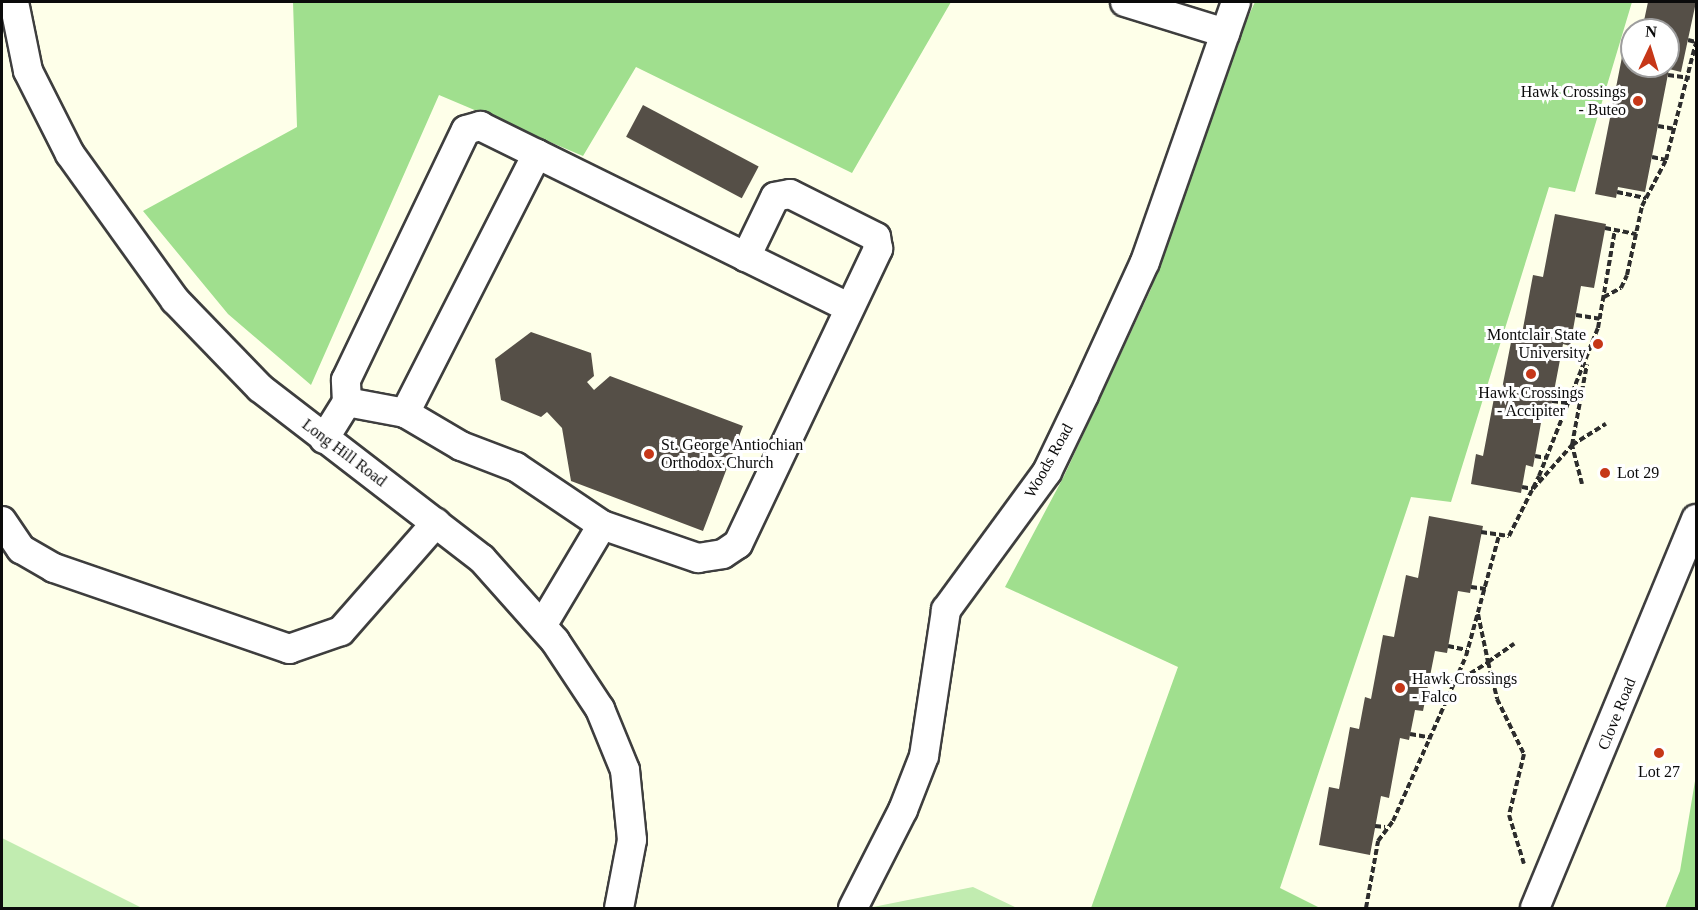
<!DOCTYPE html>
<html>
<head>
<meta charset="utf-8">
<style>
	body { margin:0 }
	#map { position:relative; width:1698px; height:910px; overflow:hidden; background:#feffe9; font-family:"Times New Roman",serif }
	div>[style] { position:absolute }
	.green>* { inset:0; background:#c1ecb0 }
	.forest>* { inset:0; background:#a0df8e }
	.building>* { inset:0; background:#554f47; transform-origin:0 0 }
	.path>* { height:4px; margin-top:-2px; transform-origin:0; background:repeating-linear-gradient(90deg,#2d2d2d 0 6px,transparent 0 9px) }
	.roads { filter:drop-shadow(2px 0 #3e3e3e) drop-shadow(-2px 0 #3e3e3e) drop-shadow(0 2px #3e3e3e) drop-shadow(0 -2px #3e3e3e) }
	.minor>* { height:28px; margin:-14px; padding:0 14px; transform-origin:14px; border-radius:14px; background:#fff }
	.dots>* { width:16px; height:16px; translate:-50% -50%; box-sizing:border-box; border:3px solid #fff; border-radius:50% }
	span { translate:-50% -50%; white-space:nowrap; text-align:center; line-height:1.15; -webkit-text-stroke:6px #fff; paint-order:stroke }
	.poi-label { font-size:16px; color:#0b0b0b }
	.right { translate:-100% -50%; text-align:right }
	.left { translate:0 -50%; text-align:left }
	.street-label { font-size:16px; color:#0b0b0b }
	.frame { position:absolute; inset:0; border:3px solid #0b0b0b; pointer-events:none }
	.north { position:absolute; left:1620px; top:18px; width:60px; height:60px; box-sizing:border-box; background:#fff; border:2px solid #9d9d9d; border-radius:50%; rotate:4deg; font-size:16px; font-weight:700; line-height:24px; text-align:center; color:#0b0b0b }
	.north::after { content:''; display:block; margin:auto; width:21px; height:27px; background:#c63718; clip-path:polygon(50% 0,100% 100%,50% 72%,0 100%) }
</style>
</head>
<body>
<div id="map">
	<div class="green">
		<div style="clip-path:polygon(2px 838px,142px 908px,2px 908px)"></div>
		<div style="clip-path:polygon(973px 887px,1017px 908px,872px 908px,873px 907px)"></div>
	</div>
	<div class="forest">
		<div style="clip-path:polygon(293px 2px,951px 2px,852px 173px,636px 67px,583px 156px,439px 95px,311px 385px,228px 314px,143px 211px,297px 127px)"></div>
		<div style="clip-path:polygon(1255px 2px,1632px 2px,1575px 192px,1549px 187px,1451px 502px,1411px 497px,1280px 888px,1320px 908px,1091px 908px,1178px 667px,1005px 587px,1064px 476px,1151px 289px,1233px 49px)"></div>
		<div style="clip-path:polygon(1696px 775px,1696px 908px,1665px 908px,1680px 871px)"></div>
	</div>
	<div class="building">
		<div style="clip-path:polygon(1648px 2px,1696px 2px,1681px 72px,1669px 69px,1645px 192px,1618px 187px,1616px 198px,1595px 194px,1622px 57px,1632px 59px,1632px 66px,1668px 66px,1668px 30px,1642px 30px)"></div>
		<div style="left:643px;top:105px;width:131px;height:36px;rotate:28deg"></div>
		<div style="clip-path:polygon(1555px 214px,1606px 224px,1594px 288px,1581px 286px,1570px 346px,1563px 344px,1551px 407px,1544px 406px,1533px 467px,1526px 465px,1521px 493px,1471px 484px,1476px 454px,1483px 456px,1494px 398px,1500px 399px,1512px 337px,1521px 339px,1533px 275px,1543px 277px)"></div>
		<div style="clip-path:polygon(531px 332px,591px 353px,594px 376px,587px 382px,594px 390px,610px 376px,743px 426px,703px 531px,571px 481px,562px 428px,547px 412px,541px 417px,501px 400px,495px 359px)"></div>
		<div style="clip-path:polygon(1429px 516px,1483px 526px,1470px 593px,1458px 591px,1447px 653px,1435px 651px,1423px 711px,1415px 710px,1409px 740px,1400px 738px,1389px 798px,1381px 796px,1370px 855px,1319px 845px,1329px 787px,1339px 789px,1350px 727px,1359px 729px,1365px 697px,1371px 699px,1383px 635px,1394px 637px,1406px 575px,1418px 578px)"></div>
	</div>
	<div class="path">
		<div style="left:1688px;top:40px;width:8px;rotate:14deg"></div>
		<div style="left:1668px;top:75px;width:22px;rotate:8deg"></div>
		<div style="left:1658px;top:126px;width:17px;rotate:10deg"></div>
		<div style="left:1652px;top:157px;width:14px;rotate:12deg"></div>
		<div style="left:1617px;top:192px;width:30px;rotate:12deg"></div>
		<div style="left:1605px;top:228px;width:32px;rotate:11deg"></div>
		<div style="left:1604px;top:297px;width:19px;rotate:-28deg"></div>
		<div style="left:1621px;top:288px;width:14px;rotate:-65deg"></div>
		<div style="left:1627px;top:275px;width:71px;rotate:-77.7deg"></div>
		<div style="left:1642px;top:206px;width:52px;rotate:-62.4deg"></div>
		<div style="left:1666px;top:160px;width:122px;rotate:-75.7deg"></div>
		<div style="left:1576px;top:315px;width:24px;rotate:9deg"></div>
		<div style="left:1562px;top:349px;width:27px;rotate:15deg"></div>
		<div style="left:1552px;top:401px;width:16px;rotate:7deg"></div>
		<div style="left:1535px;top:456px;width:11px;rotate:10deg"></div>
		<div style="left:1582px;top:484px;width:40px;rotate:-104.4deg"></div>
		<div style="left:1572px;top:445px;width:82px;rotate:-79.5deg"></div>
		<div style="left:1522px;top:487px;width:11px;rotate:10deg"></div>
		<div style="left:1533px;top:489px;width:59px;rotate:-48.4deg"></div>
		<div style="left:1572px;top:445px;width:40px;rotate:-32deg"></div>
		<div style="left:1481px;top:532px;width:28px;rotate:8deg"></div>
		<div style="left:1509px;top:536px;width:67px;rotate:-63.4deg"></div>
		<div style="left:1539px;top:476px;width:159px;rotate:-68.3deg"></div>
		<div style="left:1598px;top:328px;width:99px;rotate:-80.2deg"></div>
		<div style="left:1471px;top:587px;width:15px;rotate:8deg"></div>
		<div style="left:1478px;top:614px;width:49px;rotate:78.2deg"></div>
		<div style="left:1488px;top:662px;width:32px;rotate:-35deg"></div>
		<div style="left:1448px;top:646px;width:19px;rotate:12deg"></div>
		<div style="left:1429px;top:678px;width:26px;rotate:11deg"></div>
		<div style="left:1455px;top:683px;width:39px;rotate:-32deg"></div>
		<div style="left:1488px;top:662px;width:38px;rotate:76deg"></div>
		<div style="left:1497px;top:699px;width:61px;rotate:63.9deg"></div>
		<div style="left:1524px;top:754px;width:63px;rotate:103.8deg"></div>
		<div style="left:1509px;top:815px;width:51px;rotate:73deg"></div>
		<div style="left:1410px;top:734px;width:22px;rotate:10deg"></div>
		<div style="left:1375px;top:826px;width:10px;rotate:6deg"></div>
		<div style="left:1366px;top:908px;width:68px;rotate:-79.8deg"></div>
		<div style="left:1378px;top:841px;width:25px;rotate:-53deg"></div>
		<div style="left:1393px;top:821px;width:180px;rotate:-66.1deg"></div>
		<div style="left:1466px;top:656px;width:125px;rotate:-74.7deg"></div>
	</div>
	<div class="roads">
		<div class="minor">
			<div style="left:14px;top:2px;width:70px;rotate:78.5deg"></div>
			<div style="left:28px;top:71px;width:93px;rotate:63.2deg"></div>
			<div style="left:70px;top:154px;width:180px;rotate:54.3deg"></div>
			<div style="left:175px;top:300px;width:122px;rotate:46deg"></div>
			<div style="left:260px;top:388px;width:280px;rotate:37.6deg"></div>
			<div style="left:482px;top:559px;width:110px;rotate:48.3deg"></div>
			<div style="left:555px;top:641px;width:82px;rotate:56.5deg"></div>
			<div style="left:600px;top:709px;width:66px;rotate:67.7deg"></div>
			<div style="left:625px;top:770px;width:70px;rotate:84.3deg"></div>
			<div style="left:632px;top:840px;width:69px;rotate:100.8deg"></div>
			<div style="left:1125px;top:2px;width:105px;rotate:17.2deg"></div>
			<div style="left:537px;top:154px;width:347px;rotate:26.2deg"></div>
			<div style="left:405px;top:413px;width:65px;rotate:30.5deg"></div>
			<div style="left:461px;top:446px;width:59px;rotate:20.9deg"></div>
			<div style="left:516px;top:467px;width:104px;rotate:34deg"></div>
			<div style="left:602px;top:525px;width:102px;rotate:19deg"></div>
			<div style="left:698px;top:558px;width:25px;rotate:-9deg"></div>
			<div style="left:723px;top:554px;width:18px;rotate:-34deg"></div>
			<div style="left:738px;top:544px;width:327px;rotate:-64.6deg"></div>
			<div style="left:878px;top:249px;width:12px;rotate:-99deg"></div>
			<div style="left:876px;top:237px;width:96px;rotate:-153.4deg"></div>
			<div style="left:790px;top:194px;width:15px;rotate:169deg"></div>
			<div style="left:775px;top:197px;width:67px;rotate:115.8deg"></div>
			<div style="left:324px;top:439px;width:44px;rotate:-58.1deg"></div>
			<div style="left:347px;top:402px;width:22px;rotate:-93deg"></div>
			<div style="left:346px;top:380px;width:277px;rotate:-64.4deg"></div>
			<div style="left:466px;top:130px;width:15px;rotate:-16deg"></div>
			<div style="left:480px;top:126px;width:64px;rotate:26.2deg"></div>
			<div style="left:537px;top:154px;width:291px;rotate:117deg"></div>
			<div style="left:405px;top:413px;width:59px;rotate:-169.3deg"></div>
			<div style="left:2px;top:521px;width:34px;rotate:56deg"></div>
			<div style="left:21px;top:549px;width:38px;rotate:30deg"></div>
			<div style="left:54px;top:568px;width:249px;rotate:19deg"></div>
			<div style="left:289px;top:649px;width:55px;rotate:-19.1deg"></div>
			<div style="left:341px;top:631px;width:144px;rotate:-48.7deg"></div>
			<div style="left:543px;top:624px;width:115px;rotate:-59.2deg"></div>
			<div style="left:853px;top:908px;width:110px;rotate:-63deg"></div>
			<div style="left:903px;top:810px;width:58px;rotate:-68.7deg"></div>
			<div style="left:924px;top:756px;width:148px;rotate:-81.4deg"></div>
			<div style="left:946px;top:610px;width:171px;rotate:-53.8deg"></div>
			<div style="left:1047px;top:472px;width:85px;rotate:-64.3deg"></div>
			<div style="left:1084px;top:395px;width:146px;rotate:-65.4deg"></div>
			<div style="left:1145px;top:262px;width:275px;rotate:-70.7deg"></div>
			<div style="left:1535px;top:908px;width:421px;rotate:-67.5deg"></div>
		</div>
	</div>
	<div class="dots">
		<div style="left:1638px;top:101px;background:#c63718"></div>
		<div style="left:1598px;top:344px;background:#c63718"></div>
		<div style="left:1531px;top:374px;background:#c63718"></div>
		<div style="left:649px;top:454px;background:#c63718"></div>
		<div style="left:1605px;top:473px;background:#c63718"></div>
		<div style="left:1400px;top:688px;background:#c63718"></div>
		<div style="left:1659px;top:753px;background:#c63718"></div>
	</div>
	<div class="poi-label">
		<span class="right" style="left:1626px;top:101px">Hawk Crossings<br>- Buteo</span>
		<span class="right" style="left:1586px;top:344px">Montclair State<br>University</span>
		<span style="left:1531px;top:402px">Hawk Crossings<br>- Accipiter</span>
		<span class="left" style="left:661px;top:454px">St. George Antiochian<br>Orthodox Church</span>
		<span class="left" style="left:1617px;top:473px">Lot 29</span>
		<span class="left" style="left:1412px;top:688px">Hawk Crossings<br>- Falco</span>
		<span style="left:1659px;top:772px">Lot 27</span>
	</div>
	<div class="street-label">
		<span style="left:344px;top:453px;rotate:37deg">Long Hill Road</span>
		<span style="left:1049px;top:461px;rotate:-61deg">Woods Road</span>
		<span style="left:1617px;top:714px;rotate:-68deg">Clove Road</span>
	</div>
	<div class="frame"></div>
	<div class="north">N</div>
</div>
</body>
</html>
